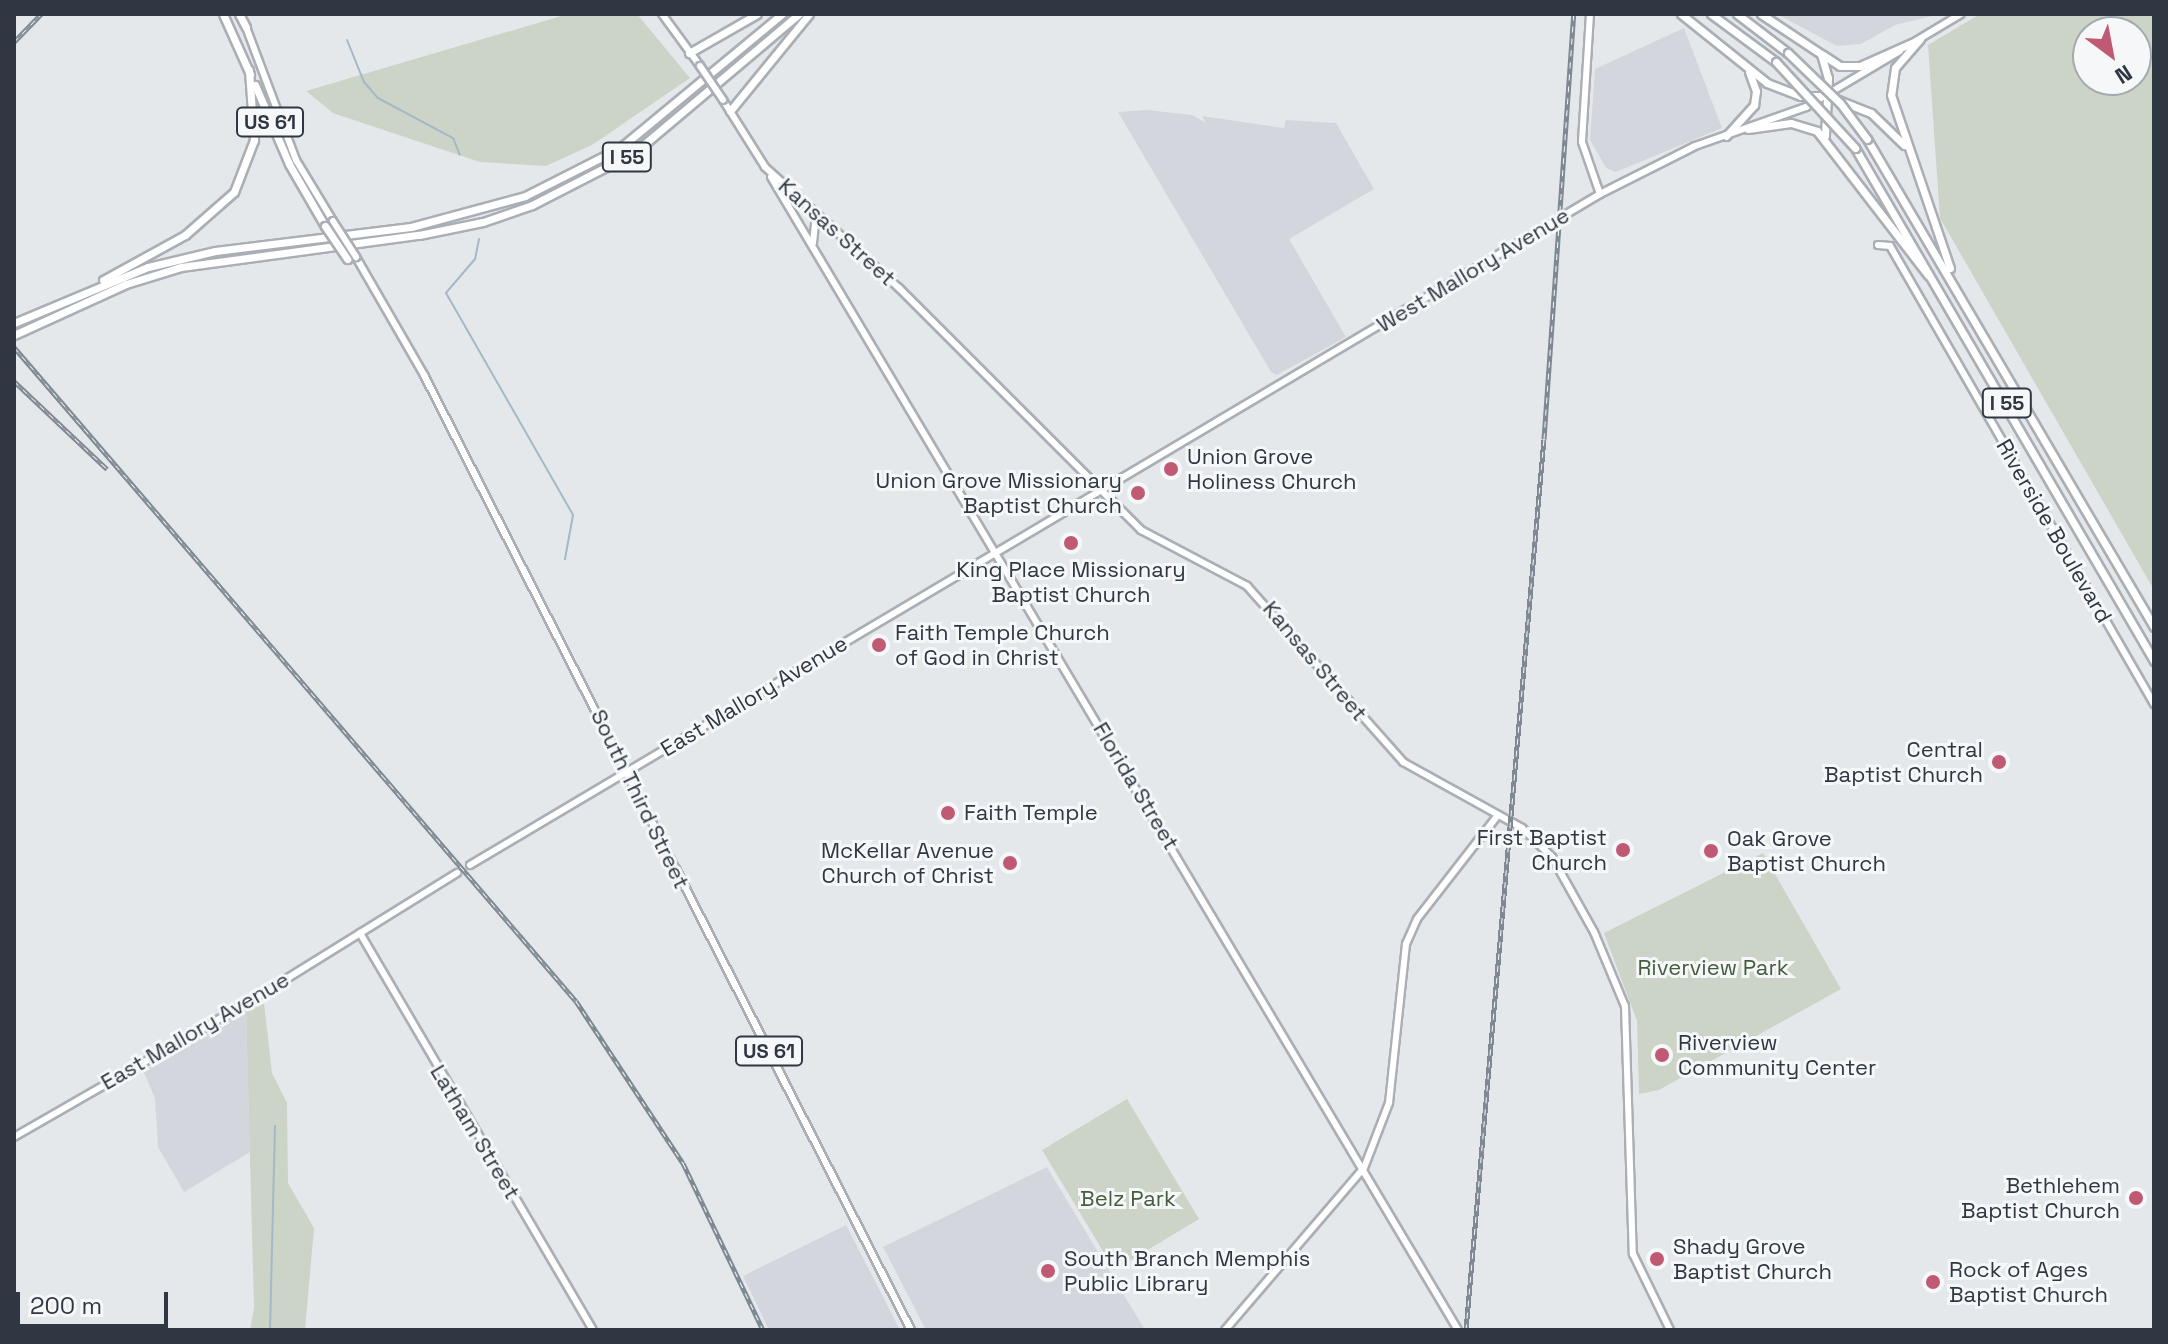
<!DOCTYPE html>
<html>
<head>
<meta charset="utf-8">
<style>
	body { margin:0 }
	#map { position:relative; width:2168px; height:1344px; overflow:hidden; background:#e5e8eb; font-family:"Space Grotesk",sans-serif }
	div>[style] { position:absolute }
	.built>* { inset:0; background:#d3d7dd }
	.green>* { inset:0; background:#ccd4c7; transform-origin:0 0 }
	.stream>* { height:2px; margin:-1px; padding:0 1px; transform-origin:1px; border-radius:1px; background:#a4b8c6 }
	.roads { filter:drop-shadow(2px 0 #aaafb5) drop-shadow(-2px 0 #aaafb5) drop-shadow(0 2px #aaafb5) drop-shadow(0 -2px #aaafb5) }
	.secondary>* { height:6px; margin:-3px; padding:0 3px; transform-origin:3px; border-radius:3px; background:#fff }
	.primary>* { height:6px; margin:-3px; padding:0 3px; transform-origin:3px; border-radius:3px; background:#fff }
	.highway>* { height:7px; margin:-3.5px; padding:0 3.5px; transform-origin:3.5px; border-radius:3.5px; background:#fff }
	.rail>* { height:5px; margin-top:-2.5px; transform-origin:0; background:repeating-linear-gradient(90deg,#f5f7f8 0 6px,#808993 0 12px); box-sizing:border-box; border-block:2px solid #808993 }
	.bridges { filter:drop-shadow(2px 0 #aaafb5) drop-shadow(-2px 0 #aaafb5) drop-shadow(0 2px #aaafb5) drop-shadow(0 -2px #aaafb5) }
	.secondary-bridge>* { height:6px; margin:-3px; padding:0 3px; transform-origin:3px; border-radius:3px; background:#fff }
	.primary-bridge>* { height:6px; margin:-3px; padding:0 3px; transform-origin:3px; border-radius:3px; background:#fff }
	.highway-bridge>* { height:7px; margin:-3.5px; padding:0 3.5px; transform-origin:3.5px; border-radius:3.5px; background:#fff }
	.dots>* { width:22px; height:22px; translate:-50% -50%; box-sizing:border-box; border:4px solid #f5f7f8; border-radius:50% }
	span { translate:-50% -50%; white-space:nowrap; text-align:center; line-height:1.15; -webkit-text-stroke:6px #f5f7f8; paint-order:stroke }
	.shield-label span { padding:2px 6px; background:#f5f7f8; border:2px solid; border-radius:6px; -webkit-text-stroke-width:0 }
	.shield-label { font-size:20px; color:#2e3742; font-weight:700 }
	.street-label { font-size:22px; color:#2e3742 }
	.poi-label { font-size:22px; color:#2e3742 }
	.left { translate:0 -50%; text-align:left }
	.right { translate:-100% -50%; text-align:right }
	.park-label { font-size:22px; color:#465c3d }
	.frame { position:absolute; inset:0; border:16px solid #2e3742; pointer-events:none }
	.north { position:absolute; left:2072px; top:16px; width:80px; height:80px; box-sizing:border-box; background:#f5f7f8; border:2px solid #a5aaaf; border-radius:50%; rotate:148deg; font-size:22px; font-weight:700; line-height:32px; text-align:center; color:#2e3742 }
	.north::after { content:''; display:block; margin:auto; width:28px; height:36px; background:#c05973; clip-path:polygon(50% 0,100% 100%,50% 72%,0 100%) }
	.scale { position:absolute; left:16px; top:1292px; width:152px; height:36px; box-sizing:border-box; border:4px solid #2e3742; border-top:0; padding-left:10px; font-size:24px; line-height:28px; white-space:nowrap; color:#2e3742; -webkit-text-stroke:6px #f5f7f8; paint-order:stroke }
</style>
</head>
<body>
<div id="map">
	<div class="built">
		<div style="clip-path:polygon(1777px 14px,1940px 14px,1895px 25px,1861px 44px,1837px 46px)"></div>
		<div style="clip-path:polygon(1684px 28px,1722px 128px,1616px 172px,1606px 168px,1590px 140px,1595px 69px)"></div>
		<div style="clip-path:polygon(1147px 110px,1192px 115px,1206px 123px,1202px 116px,1284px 128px,1286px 120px,1336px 123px,1374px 189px,1289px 239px,1346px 337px,1277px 375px,1271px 372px,1118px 112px)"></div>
		<div style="clip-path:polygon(246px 1011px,250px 1152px,184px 1192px,158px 1147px,155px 1098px,143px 1071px)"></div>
		<div style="clip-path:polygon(1047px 1167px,1145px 1330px,926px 1330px,883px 1247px)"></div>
		<div style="clip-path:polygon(846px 1225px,900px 1330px,769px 1330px,743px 1276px)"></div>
	</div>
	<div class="green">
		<div style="clip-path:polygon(568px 14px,637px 14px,690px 78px,592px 145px,546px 166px,480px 162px,333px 113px,306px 91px)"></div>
		<div style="clip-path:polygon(evenodd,1980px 14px,2154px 14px,2154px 590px,1940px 218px,1928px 45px,1980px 14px,2088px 32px,2136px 32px,2136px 80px,2088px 80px,2088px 32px)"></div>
		<div style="clip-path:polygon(1763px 853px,1841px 989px,1659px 1090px,1639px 1094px,1637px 1021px,1604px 933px)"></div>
		<div style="clip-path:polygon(264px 1003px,272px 1073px,287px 1103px,288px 1183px,314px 1228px,305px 1330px,250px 1330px,254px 1308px,246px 1011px)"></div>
		<div style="left:1127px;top:1099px;width:140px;height:99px;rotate:59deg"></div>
	</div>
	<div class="stream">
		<div style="left:347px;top:40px;width:45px;rotate:68deg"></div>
		<div style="left:364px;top:82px;width:21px;rotate:49deg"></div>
		<div style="left:378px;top:98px;width:85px;rotate:28.1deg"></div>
		<div style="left:453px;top:138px;width:18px;rotate:68deg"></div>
		<div style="left:479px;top:239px;width:20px;rotate:101deg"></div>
		<div style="left:475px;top:259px;width:45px;rotate:130.5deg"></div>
		<div style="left:446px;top:293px;width:256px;rotate:60.2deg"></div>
		<div style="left:573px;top:515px;width:45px;rotate:100.3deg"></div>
		<div style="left:270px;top:1330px;width:204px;rotate:-88.6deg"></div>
	</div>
	<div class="roads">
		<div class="secondary">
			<div style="left:662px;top:14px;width:64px;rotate:53.8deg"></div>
			<div style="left:1590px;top:14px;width:128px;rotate:93.6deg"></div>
			<div style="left:1582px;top:142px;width:55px;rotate:70.9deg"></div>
			<div style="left:1916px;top:41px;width:52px;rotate:-31deg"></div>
			<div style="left:723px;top:100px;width:79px;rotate:57.9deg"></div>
			<div style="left:765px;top:167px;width:181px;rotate:42.1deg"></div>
			<div style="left:899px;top:288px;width:342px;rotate:45deg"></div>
			<div style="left:1141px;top:530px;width:120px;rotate:27.8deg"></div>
			<div style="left:1247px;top:586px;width:235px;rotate:48.4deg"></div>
			<div style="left:1403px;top:762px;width:136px;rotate:29deg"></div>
			<div style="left:1522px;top:828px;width:42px;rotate:44deg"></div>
			<div style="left:1552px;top:857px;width:86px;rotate:60.8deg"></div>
			<div style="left:1594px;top:932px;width:80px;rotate:67.3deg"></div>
			<div style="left:1625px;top:1006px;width:248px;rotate:88.2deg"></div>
			<div style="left:1633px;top:1254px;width:85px;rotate:64deg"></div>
			<div style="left:771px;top:177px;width:1342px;rotate:59.21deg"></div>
			<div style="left:813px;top:243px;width:28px;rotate:-84deg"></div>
			<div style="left:1878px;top:245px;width:12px;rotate:5deg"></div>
			<div style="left:1890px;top:246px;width:529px;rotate:60.04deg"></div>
			<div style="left:470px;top:865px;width:1314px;rotate:-30.7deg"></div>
			<div style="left:1600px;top:194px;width:106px;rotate:-26.8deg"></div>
			<div style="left:1695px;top:146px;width:118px;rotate:-19.4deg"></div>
			<div style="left:1806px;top:107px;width:109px;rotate:-30.8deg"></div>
			<div style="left:360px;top:933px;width:460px;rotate:59.6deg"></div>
			<div style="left:14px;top:1137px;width:271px;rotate:-29.9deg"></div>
			<div style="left:249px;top:1002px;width:245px;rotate:-31.8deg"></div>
			<div style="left:1225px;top:1330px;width:213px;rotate:-49.4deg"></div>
			<div style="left:1364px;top:1168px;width:70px;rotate:-69deg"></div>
			<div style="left:1389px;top:1103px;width:160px;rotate:-83.9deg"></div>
			<div style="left:1406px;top:944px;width:27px;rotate:-66deg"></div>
			<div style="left:1417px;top:919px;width:132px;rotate:-52.1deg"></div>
		</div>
		<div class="primary">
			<div style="left:246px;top:27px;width:142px;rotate:69.4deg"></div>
			<div style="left:296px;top:160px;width:71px;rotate:58.8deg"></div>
			<div style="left:356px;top:257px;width:136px;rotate:60deg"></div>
			<div style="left:424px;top:375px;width:1072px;rotate:62.98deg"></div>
		</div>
		<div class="highway">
			<div style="left:223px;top:14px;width:66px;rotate:65.8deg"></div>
			<div style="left:239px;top:14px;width:15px;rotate:62deg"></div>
			<div style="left:1681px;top:14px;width:110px;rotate:38.7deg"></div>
			<div style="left:1767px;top:83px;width:36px;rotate:21deg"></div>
			<div style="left:1801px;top:96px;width:27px"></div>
			<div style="left:1828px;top:96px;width:46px;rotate:21.6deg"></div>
			<div style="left:1871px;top:113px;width:46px;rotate:44.1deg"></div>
			<div style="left:1711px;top:14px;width:81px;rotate:36.4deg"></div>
			<div style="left:1737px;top:14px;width:64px;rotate:37.4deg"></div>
			<div style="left:1761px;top:14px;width:72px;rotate:33.7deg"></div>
			<div style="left:1821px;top:54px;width:25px;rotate:74deg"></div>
			<div style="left:1828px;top:78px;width:58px;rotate:93deg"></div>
			<div style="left:1920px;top:39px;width:38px;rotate:131deg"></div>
			<div style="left:1895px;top:68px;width:27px;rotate:98deg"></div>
			<div style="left:1891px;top:95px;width:183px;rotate:71.2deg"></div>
			<div style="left:689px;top:53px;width:78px;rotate:-29.8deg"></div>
			<div style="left:1823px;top:55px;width:20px;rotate:33deg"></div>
			<div style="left:1840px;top:66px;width:20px"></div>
			<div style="left:1860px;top:66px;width:64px;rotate:-24.1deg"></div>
			<div style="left:255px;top:85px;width:86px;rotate:66.7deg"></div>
			<div style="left:289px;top:164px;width:72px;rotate:59.9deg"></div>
			<div style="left:730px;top:111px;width:125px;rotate:-50.8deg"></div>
			<div style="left:1748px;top:129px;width:43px;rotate:-7.9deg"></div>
			<div style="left:1791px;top:123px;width:27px;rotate:17deg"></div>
			<div style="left:1817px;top:131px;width:182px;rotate:52.4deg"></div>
			<div style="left:1726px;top:136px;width:42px;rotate:-47.9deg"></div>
			<div style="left:1754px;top:105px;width:14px;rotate:-82deg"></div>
			<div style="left:1756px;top:91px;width:20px;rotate:-110deg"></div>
			<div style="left:1867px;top:139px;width:566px;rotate:59.54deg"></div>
			<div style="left:1855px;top:148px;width:594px;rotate:59.76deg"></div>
			<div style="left:103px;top:280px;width:94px;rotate:-28.8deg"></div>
			<div style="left:185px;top:235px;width:65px;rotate:-41.3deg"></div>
			<div style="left:234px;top:192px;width:56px;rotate:-69deg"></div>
			<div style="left:254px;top:140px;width:70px;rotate:-94.1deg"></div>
			<div style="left:14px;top:323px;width:145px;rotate:-22.7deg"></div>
			<div style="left:148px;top:267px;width:69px;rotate:-13.4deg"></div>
			<div style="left:215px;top:251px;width:197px;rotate:-7deg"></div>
			<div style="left:411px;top:227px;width:118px;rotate:-15.2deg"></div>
			<div style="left:525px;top:196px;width:106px;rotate:-26.8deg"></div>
			<div style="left:620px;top:148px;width:210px;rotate:-39.6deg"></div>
			<div style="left:14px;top:335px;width:123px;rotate:-24.5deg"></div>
			<div style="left:126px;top:284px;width:58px;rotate:-17.2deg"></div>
			<div style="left:181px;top:267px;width:240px;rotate:-7.7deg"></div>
			<div style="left:419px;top:235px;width:65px;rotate:-11.5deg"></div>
			<div style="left:483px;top:222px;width:52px;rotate:-19.1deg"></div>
			<div style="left:532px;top:205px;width:116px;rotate:-27.2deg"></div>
			<div style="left:635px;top:152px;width:214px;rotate:-40.1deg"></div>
		</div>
	</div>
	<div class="rail">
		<div style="left:14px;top:42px;width:39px;rotate:-46deg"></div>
		<div style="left:14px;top:347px;width:862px;rotate:49.33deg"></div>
		<div style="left:576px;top:1001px;width:194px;rotate:56.6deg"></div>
		<div style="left:683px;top:1163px;width:185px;rotate:64.4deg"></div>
		<div style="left:14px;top:381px;width:128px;rotate:43.4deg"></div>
		<div style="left:1466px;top:1330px;width:894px;rotate:-85deg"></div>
		<div style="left:1544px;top:439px;width:426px;rotate:-86deg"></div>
	</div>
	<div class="bridges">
		<div class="secondary-bridge">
			<div style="left:700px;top:66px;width:41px;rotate:55.9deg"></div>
		</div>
		<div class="primary-bridge">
			<div style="left:333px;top:221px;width:43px;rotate:57.4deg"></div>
		</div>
		<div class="highway-bridge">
			<div style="left:1788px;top:53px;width:72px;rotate:43.9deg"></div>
			<div style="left:1840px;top:103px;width:45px;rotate:53.1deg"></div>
			<div style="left:1776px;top:62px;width:117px;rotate:47.4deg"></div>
			<div style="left:325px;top:226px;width:40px;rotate:56deg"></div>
		</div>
	</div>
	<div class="dots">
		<div style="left:1171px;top:469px;background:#c05973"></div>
		<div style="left:1138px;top:493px;background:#c05973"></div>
		<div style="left:1071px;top:543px;background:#c05973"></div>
		<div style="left:879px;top:645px;background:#c05973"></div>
		<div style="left:1999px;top:762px;background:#c05973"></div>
		<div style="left:948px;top:813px;background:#c05973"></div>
		<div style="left:1623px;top:850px;background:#c05973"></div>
		<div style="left:1711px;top:851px;background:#c05973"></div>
		<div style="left:1010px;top:863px;background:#c05973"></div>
		<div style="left:1662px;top:1055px;background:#c05973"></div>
		<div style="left:2136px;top:1198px;background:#c05973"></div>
		<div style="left:1657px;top:1259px;background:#c05973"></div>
		<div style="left:1048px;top:1271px;background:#c05973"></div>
		<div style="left:1933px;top:1282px;background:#c05973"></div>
	</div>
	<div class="shield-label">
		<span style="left:270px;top:122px">US 61</span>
		<span style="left:627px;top:157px">I 55</span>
		<span style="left:2007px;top:403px">I 55</span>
		<span style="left:769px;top:1051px">US 61</span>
	</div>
	<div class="street-label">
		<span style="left:837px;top:232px;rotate:42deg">Kansas Street</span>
		<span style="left:1473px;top:270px;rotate:-31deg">West Mallory Avenue</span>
		<span style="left:2054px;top:531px;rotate:60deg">Riverside Boulevard</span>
		<span style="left:1315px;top:661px;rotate:50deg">Kansas Street</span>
		<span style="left:754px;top:696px;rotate:-31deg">East Mallory Avenue</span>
		<span style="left:1136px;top:786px;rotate:59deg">Florida Street</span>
		<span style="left:640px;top:799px;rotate:64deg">South Third Street</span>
		<span style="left:195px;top:1031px;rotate:-30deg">East Mallory Avenue</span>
		<span style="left:475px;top:1132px;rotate:59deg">Latham Street</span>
	</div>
	<div class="poi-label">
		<span class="left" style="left:1187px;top:469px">Union Grove<br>Holiness Church</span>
		<span class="right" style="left:1122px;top:493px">Union Grove Missionary<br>Baptist Church</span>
		<span style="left:1071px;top:582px">King Place Missionary<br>Baptist Church</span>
		<span class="left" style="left:895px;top:645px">Faith Temple Church<br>of God in Christ</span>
		<span class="right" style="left:1983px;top:762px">Central<br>Baptist Church</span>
		<span class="left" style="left:964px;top:813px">Faith Temple</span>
		<span class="right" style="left:1607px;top:850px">First Baptist<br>Church</span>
		<span class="left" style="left:1727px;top:851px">Oak Grove<br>Baptist Church</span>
		<span class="right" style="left:994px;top:863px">McKellar Avenue<br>Church of Christ</span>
		<span class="left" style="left:1678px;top:1055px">Riverview<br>Community Center</span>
		<span class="right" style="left:2120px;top:1198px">Bethlehem<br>Baptist Church</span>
		<span class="left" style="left:1673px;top:1259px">Shady Grove<br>Baptist Church</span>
		<span class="left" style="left:1064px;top:1271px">South Branch Memphis<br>Public Library</span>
		<span class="left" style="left:1949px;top:1282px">Rock of Ages<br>Baptist Church</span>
	</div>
	<div class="park-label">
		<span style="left:1713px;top:968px">Riverview Park</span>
		<span style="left:1128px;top:1199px">Belz Park</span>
	</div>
	<div class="frame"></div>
	<div class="north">N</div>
	<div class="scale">200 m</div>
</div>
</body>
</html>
